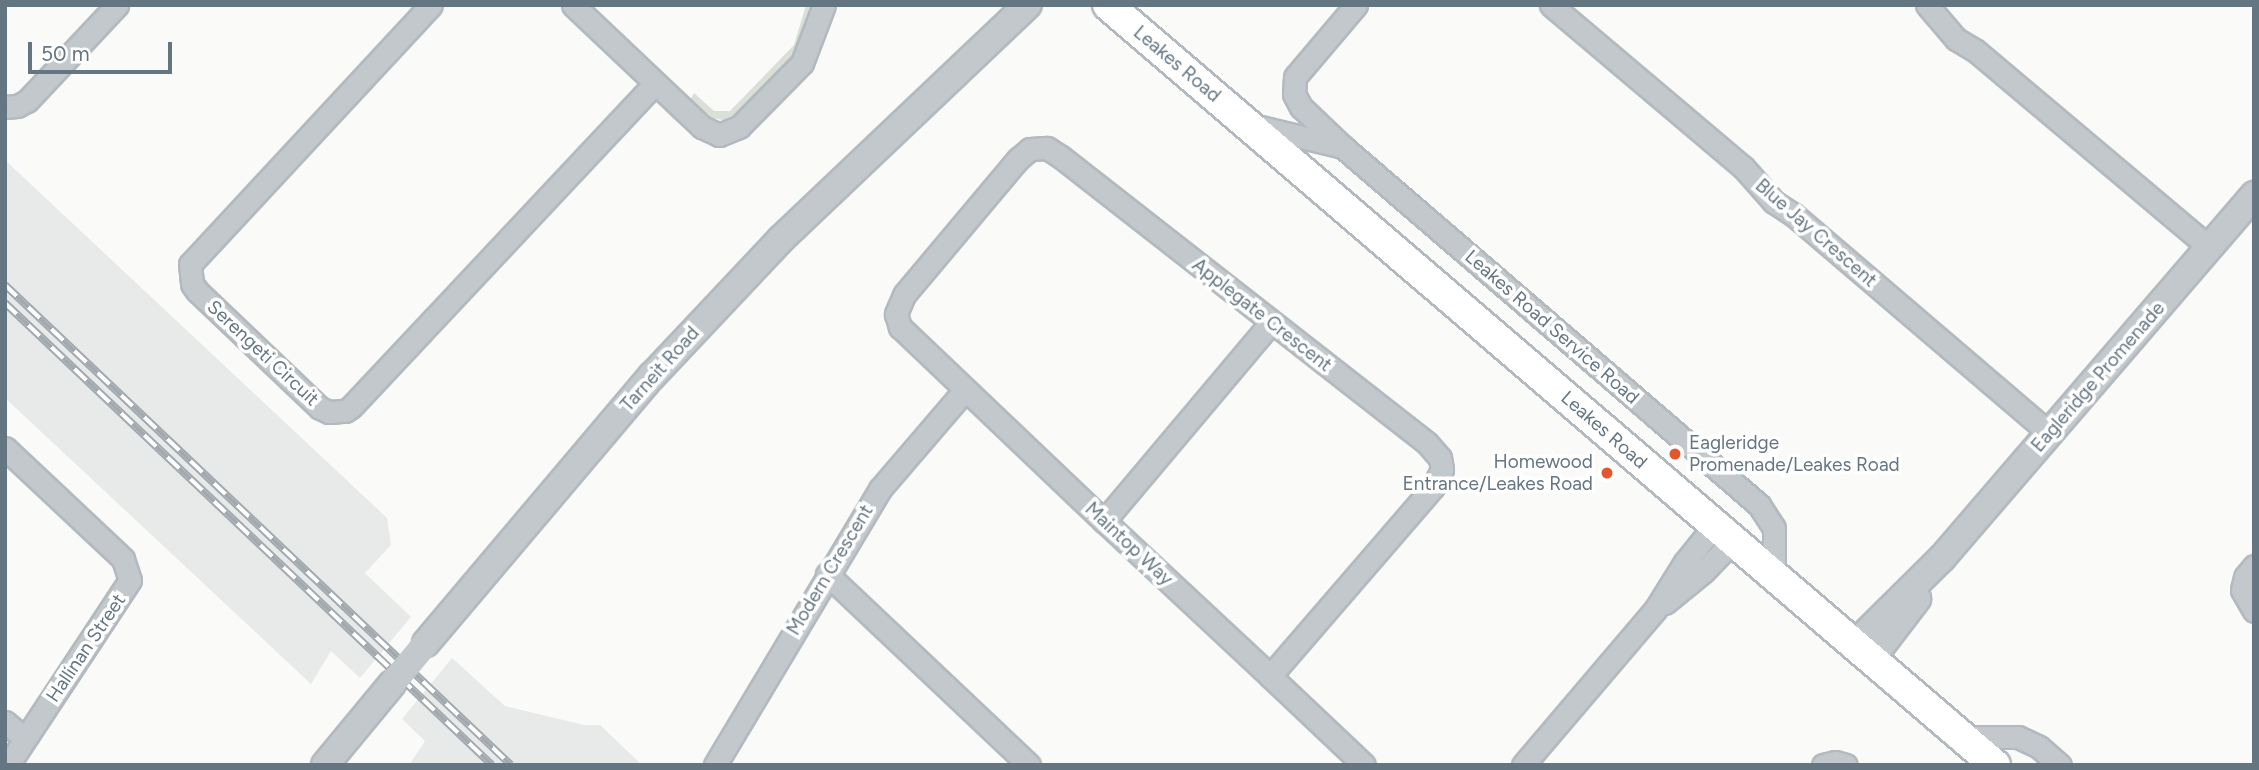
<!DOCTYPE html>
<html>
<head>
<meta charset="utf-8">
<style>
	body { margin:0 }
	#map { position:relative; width:2259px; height:770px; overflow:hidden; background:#fafaf8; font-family:Figtree,sans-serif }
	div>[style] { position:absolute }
	.built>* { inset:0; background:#e8e9e9 }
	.green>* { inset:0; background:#dadfd7 }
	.roads { filter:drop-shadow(2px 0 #b3babf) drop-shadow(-2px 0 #b3babf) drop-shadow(0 2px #b3babf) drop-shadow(0 -2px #b3babf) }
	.minor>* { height:21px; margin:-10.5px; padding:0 10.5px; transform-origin:10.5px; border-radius:10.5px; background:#c3c8cc }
	.tertiary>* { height:26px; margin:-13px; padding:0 13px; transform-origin:13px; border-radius:13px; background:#c3c8cc }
	.secondary>* { height:30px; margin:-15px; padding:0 15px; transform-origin:15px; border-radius:15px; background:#fff }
	.rail>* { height:8px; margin-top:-4px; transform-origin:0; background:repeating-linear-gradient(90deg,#fff 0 16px,#a2aab0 0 32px); box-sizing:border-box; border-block:2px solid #a2aab0 }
	.tertiary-bridge>* { height:26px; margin:-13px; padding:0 13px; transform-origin:13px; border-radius:13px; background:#c3c8cc }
	.dots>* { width:19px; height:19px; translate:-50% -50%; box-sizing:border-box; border:4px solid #fff; border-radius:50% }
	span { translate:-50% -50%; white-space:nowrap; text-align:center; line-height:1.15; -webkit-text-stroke:7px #fff; paint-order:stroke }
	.street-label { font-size:19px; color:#657683 }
	.poi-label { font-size:19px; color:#657683 }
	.left { translate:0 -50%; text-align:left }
	.right { translate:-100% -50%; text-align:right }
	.frame { position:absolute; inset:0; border:7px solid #657683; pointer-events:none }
	.scale { position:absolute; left:28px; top:42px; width:144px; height:32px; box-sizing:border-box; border:4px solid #657683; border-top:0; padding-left:9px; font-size:21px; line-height:24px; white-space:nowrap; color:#657683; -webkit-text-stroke:5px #fff; paint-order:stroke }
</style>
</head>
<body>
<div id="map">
	<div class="built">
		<div style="clip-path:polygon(5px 160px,387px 518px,391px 545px,365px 573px,411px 617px,360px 678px,331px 651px,311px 684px,5px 398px)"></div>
		<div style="clip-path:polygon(452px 658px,505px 706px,584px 725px,600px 725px,642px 765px,409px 765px,425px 741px,402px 719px)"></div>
	</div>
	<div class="green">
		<div style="clip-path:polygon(806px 5px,814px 5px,798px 52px,736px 116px,723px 120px,712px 118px,690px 100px,694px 93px,714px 111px,730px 111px,794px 45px)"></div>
	</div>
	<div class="roads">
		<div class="minor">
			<div style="left:431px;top:5px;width:354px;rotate:132.9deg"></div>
			<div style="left:190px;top:264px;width:20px;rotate:84deg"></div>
			<div style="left:192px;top:284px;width:9px;rotate:54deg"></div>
			<div style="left:197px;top:291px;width:170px;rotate:43.6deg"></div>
			<div style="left:320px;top:408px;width:10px;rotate:24deg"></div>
			<div style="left:329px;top:412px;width:16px;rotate:-4deg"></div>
			<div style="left:345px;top:411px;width:7px;rotate:-34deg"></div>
			<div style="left:351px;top:407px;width:444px;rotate:-46.8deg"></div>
			<div style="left:573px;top:5px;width:178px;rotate:43.4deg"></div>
			<div style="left:702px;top:127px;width:19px;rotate:25deg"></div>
			<div style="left:719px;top:135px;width:22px;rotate:-22deg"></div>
			<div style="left:739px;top:127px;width:90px;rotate:-45.5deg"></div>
			<div style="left:802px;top:63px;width:62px;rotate:-69.2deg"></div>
			<div style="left:1356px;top:5px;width:94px;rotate:130.3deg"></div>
			<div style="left:1295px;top:77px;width:17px;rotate:93deg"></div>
			<div style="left:1294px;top:94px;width:15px;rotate:62deg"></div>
			<div style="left:1301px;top:107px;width:58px;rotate:43.6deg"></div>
			<div style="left:1343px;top:147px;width:549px;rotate:40.71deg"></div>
			<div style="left:1759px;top:505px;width:27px;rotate:57deg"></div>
			<div style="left:1774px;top:528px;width:47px;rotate:90deg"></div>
			<div style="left:1551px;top:5px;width:251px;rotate:40.2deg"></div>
			<div style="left:1743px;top:167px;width:47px;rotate:48.5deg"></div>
			<div style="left:1774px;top:202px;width:24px;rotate:33deg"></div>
			<div style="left:1794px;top:215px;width:335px;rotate:40.5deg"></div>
			<div style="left:1927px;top:5px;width:45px;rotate:49.5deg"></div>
			<div style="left:1956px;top:39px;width:23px;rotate:31deg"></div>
			<div style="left:1976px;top:51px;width:304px;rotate:40.1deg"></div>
			<div style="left:5px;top:107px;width:12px;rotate:-5deg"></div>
			<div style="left:17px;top:106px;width:11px;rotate:-27deg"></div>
			<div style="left:27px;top:101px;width:132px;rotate:-46.8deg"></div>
			<div style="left:1252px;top:125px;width:94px;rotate:13.6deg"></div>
			<div style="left:5px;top:448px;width:162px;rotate:43.2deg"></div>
			<div style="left:123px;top:559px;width:22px;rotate:72deg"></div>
			<div style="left:130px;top:580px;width:222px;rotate:123.4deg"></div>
			<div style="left:1104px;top:521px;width:259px;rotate:-49.9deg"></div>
			<div style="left:2254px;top:566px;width:14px;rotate:129deg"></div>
			<div style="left:2245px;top:577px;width:13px;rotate:103deg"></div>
			<div style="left:2242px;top:590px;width:24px;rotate:60deg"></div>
			<div style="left:827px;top:574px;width:278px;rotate:43.4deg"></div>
			<div style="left:1665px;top:603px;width:50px;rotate:-39.4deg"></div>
			<div style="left:1704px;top:571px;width:42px;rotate:-46deg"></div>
			<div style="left:1270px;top:676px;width:250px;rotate:-49.2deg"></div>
			<div style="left:1433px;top:487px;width:20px;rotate:-63deg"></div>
			<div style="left:1442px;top:469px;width:11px;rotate:-100deg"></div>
			<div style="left:1440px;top:458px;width:20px;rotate:-131deg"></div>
			<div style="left:1427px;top:443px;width:464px;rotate:-142deg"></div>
			<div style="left:1061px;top:157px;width:17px;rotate:-147deg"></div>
			<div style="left:1047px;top:148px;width:17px;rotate:177deg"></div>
			<div style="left:1030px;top:149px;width:16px;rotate:140deg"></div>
			<div style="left:1018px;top:159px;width:177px;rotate:130deg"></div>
			<div style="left:904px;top:295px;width:21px;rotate:113deg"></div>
			<div style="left:896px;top:314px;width:14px;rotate:73deg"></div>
			<div style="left:900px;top:327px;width:282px;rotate:43.6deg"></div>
			<div style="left:1104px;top:521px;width:227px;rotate:43deg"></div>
			<div style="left:1270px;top:676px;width:129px;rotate:43.4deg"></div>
			<div style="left:5px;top:722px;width:25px;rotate:40deg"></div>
			<div style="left:1962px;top:737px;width:56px"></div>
			<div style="left:2018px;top:737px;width:23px;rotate:25deg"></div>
			<div style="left:2039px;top:747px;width:28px;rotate:41deg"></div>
			<div style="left:715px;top:765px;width:322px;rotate:-59.1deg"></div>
			<div style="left:880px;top:489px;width:130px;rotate:-49.4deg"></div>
			<div style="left:1523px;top:765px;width:204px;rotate:-49.6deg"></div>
			<div style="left:1655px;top:610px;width:57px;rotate:-58deg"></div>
			<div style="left:1685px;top:562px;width:48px;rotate:-51deg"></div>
			<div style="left:1823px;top:765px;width:12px;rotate:-14deg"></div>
			<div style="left:1835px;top:762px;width:11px;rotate:15deg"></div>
		</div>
		<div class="tertiary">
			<div style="left:426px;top:643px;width:350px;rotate:-49.8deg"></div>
			<div style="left:652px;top:376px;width:188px;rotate:-46.7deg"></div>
			<div style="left:781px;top:239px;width:340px;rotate:-43.5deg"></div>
			<div style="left:1854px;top:645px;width:124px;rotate:-44.7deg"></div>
			<div style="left:1942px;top:558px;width:479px;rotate:-49.3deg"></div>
			<div style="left:1871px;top:659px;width:76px;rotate:-52.5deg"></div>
			<div style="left:325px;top:765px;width:105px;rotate:-50.4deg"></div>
		</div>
		<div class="secondary">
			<div style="left:1108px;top:5px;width:1168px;rotate:40.59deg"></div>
		</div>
	</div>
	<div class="rail">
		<div style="left:5px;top:285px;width:697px;rotate:43.49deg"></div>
		<div style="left:5px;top:303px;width:671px;rotate:43.49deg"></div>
	</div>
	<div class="tertiary-bridge">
		<div style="left:392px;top:684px;width:53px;rotate:-50.3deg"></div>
	</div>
	<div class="dots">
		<div style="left:1675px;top:454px;background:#e4572e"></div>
		<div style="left:1607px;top:473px;background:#e4572e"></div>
	</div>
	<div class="street-label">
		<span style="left:1177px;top:64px;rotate:40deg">Leakes Road</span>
		<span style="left:1816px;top:233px;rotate:41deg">Blue Jay Crescent</span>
		<span style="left:1262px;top:315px;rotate:38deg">Applegate Crescent</span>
		<span style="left:1552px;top:327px;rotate:41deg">Leakes Road Service Road</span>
		<span style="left:263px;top:353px;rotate:43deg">Serengeti Circuit</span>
		<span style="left:660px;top:369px;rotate:-48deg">Tarneit Road</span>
		<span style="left:2098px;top:377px;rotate:-49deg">Eagleridge Promenade</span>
		<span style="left:1604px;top:430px;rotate:41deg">Leakes Road</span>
		<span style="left:1129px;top:544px;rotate:43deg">Maintop Way</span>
		<span style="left:830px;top:570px;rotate:-59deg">Modern Crescent</span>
		<span style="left:86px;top:648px;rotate:-56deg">Hallinan Street</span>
	</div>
	<div class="poi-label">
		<span class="left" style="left:1689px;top:454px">Eagleridge<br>Promenade/Leakes Road</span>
		<span class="right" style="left:1593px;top:473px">Homewood<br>Entrance/Leakes Road</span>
	</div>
	<div class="frame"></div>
	<div class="scale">50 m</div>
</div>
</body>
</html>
